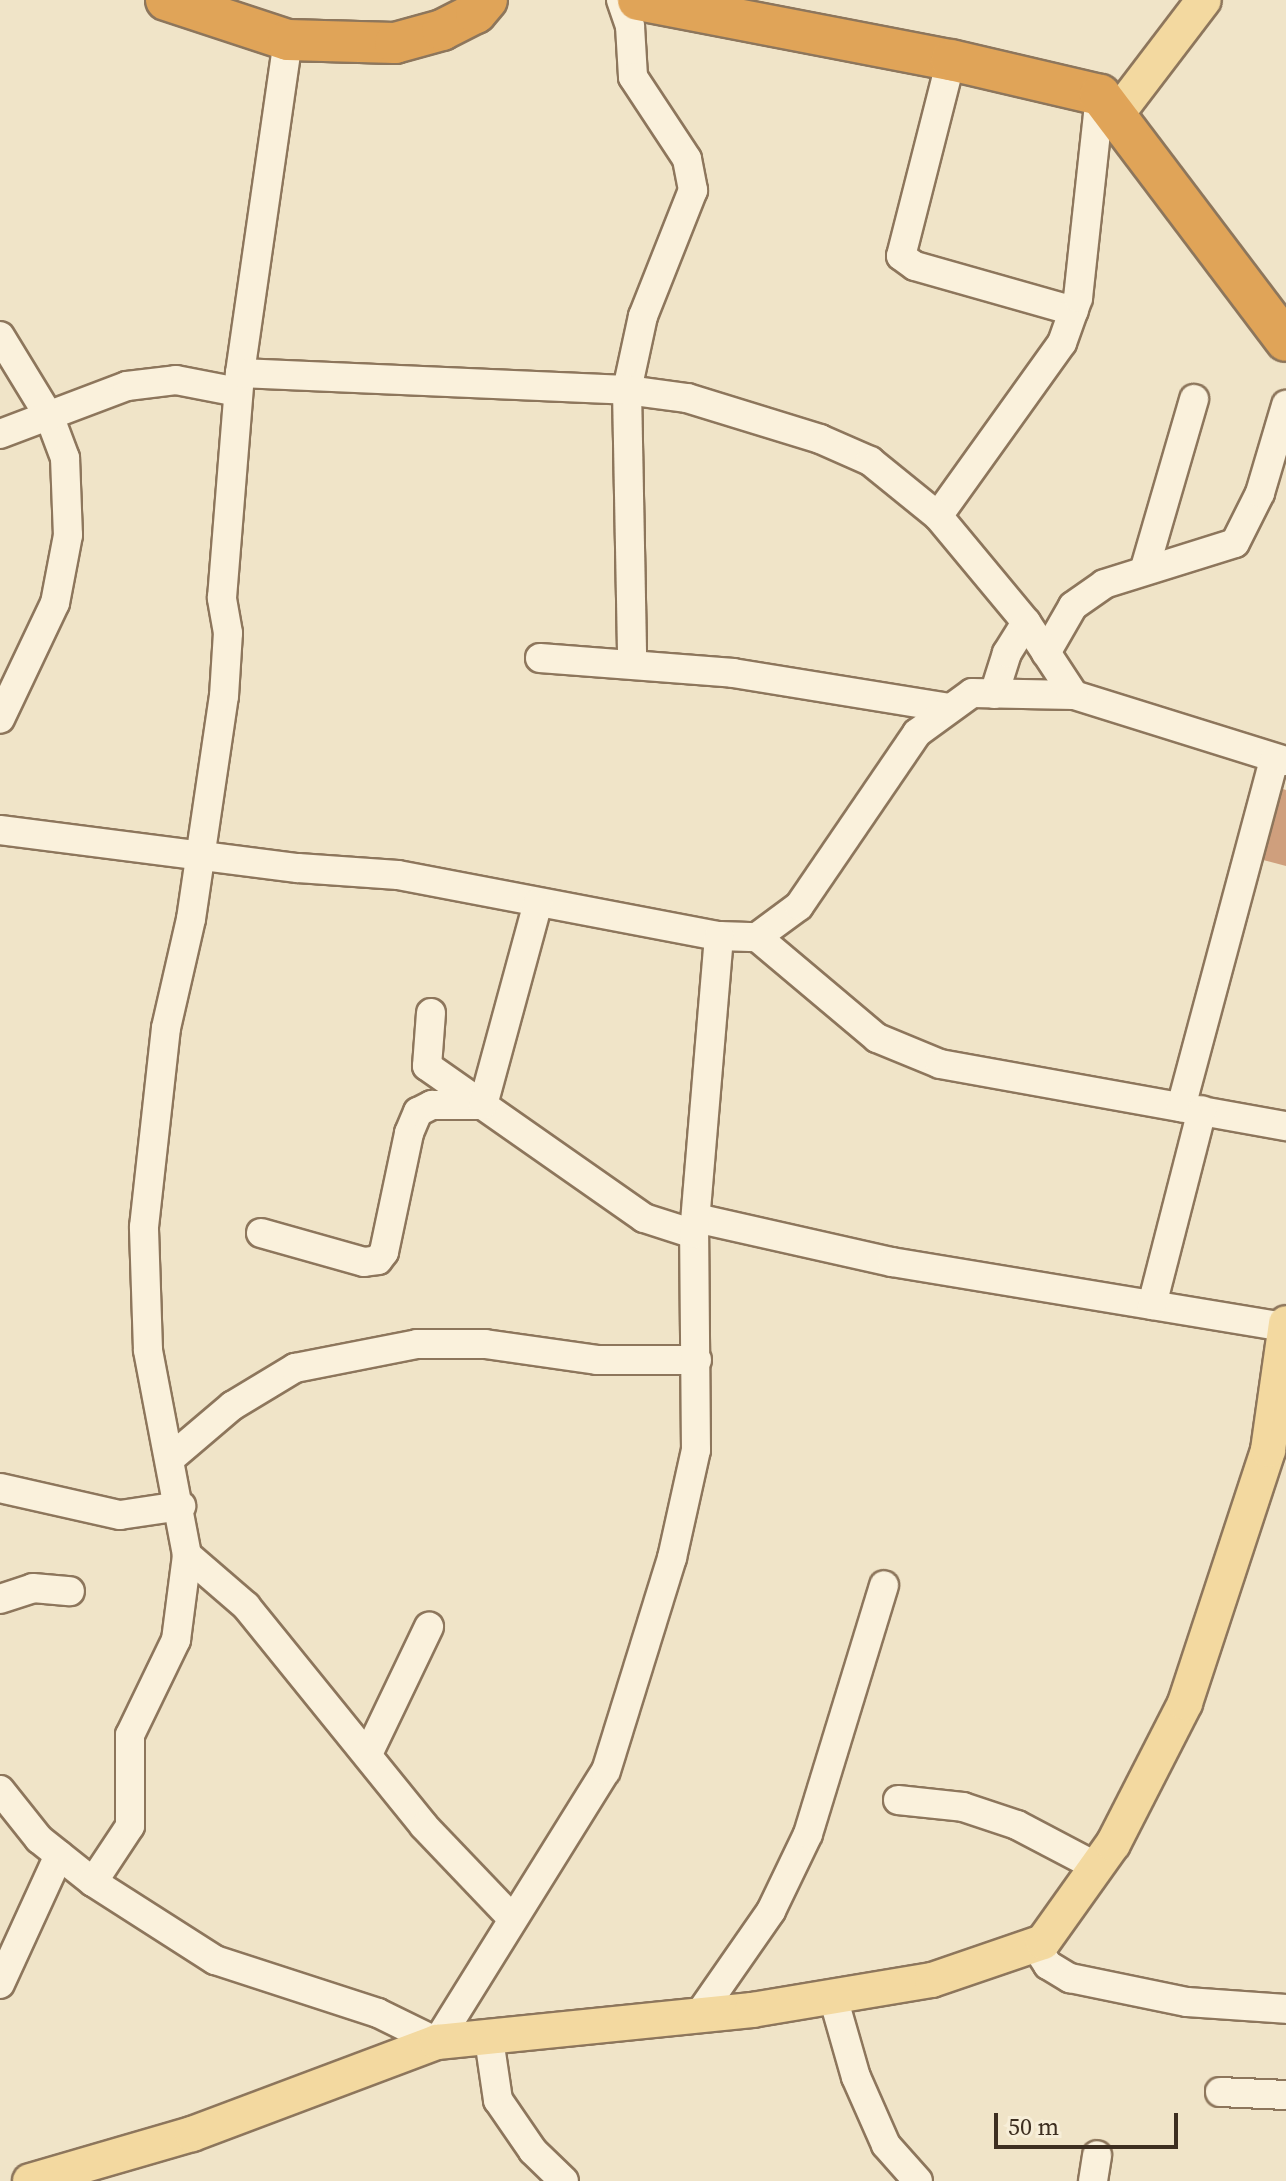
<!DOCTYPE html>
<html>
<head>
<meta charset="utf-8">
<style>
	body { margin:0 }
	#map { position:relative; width:1286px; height:2181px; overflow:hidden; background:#f0e4c8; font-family:"Source Serif 4",serif }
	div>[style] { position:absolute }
	.building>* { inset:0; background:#cf9f7d }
	.roads { filter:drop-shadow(2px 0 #8d765c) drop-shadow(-2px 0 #8d765c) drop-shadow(0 2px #8d765c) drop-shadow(0 -2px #8d765c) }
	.minor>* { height:28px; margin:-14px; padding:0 14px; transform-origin:14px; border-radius:14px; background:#faf1dc }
	.major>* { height:34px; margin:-17px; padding:0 17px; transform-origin:17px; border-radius:17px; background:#f3d9a0 }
	.highway>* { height:40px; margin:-20px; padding:0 20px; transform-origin:20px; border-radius:20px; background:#e0a458 }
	span { translate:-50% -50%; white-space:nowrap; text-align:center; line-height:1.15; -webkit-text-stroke:6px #f7eed8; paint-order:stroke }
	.scale { position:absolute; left:994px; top:2113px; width:184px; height:36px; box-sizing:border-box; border:4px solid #3d2e20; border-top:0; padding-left:10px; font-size:24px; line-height:28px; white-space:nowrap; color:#3d2e20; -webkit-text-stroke:6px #f7eed8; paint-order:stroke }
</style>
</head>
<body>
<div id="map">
	<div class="building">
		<div style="clip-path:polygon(1277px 787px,1286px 790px,1286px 866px,1259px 859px)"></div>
	</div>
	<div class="roads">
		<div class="minor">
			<div style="left:621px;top:0;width:28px;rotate:71deg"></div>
			<div style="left:630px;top:26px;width:51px;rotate:86.6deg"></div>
			<div style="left:633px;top:77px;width:98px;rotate:56.6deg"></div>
			<div style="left:687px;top:159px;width:32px;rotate:79deg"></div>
			<div style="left:693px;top:190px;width:136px;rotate:111.6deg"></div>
			<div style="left:643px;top:316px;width:76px;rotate:102.2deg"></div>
			<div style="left:627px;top:390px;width:272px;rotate:88.9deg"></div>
			<div style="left:951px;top:60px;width:202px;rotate:104.3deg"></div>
			<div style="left:901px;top:256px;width:17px;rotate:36deg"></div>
			<div style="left:915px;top:266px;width:165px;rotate:15.8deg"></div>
			<div style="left:0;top:336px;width:96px;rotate:58.6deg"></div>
			<div style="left:50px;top:418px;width:43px;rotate:69.4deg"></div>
			<div style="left:65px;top:458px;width:77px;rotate:87.8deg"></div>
			<div style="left:68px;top:535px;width:69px;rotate:100.8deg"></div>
			<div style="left:55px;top:603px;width:128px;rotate:115.4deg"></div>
			<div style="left:240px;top:373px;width:336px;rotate:-81.8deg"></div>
			<div style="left:0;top:434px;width:136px;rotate:-20.7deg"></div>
			<div style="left:127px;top:386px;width:49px;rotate:-7deg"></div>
			<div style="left:176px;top:380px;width:63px;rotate:11deg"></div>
			<div style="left:938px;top:516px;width:213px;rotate:-54.4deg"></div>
			<div style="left:1062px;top:343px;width:48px;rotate:-70.4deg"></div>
			<div style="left:1078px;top:298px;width:204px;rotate:-83.8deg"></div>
			<div style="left:1145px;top:568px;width:176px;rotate:-73.8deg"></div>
			<div style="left:1046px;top:653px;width:54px;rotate:-60.1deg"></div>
			<div style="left:1073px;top:606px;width:38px;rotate:-35deg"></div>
			<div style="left:1104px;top:584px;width:137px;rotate:-17.4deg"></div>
			<div style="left:1235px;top:543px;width:56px;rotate:-63.4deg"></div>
			<div style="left:1260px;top:493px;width:92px;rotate:-73.5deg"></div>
			<div style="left:540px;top:658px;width:194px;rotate:4.4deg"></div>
			<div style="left:733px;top:673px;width:218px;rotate:9.2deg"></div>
			<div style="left:994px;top:694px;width:43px;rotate:-72.4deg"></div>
			<div style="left:1007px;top:653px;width:36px;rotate:-58deg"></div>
			<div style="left:0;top:830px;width:300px;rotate:7.3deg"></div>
			<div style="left:298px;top:868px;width:100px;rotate:4deg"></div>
			<div style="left:398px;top:875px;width:327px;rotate:10.8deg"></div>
			<div style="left:719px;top:936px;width:38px;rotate:2deg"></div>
			<div style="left:757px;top:937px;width:52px;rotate:-36.4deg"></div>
			<div style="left:799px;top:906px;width:209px;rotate:-55.7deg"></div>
			<div style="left:917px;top:733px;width:68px;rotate:-36deg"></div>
			<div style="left:972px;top:693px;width:102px;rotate:1.1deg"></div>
			<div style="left:1074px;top:695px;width:222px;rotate:17.3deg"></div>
			<div style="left:757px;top:937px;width:157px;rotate:40.1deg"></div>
			<div style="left:877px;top:1038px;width:68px;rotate:22.4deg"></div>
			<div style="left:940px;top:1064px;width:352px;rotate:10.2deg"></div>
			<div style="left:431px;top:1013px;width:53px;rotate:94.3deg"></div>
			<div style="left:427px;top:1066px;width:265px;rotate:35deg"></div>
			<div style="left:644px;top:1218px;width:52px;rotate:17.7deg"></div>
			<div style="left:1181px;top:1107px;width:360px;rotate:-75deg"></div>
			<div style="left:696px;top:1218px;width:201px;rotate:12.7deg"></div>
			<div style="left:892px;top:1262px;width:399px;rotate:9.4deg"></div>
			<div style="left:261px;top:1233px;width:107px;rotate:15.7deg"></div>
			<div style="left:364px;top:1262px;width:14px;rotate:-8deg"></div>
			<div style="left:378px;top:1260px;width:10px;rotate:-53deg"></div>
			<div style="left:384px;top:1252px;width:122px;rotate:-78.1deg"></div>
			<div style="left:409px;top:1133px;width:23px;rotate:-67deg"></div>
			<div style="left:418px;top:1112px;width:16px;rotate:-27deg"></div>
			<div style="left:432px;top:1105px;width:51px"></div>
			<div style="left:483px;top:1105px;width:209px;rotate:-74.8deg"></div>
			<div style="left:1152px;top:1305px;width:201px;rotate:-75.6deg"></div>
			<div style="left:172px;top:1457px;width:79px;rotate:-40.4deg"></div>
			<div style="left:232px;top:1406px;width:74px;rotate:-31.1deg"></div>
			<div style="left:295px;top:1368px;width:124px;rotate:-11.1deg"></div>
			<div style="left:417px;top:1344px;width:68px"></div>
			<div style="left:485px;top:1344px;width:113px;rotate:8.1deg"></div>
			<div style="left:597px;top:1360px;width:100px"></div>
			<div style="left:0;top:1488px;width:123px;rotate:12.7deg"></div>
			<div style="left:120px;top:1515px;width:62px;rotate:-8.4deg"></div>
			<div style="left:187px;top:1555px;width:78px;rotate:40.8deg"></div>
			<div style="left:246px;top:1606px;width:283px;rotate:51deg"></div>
			<div style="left:424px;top:1826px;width:126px;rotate:46.3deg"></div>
			<div style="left:0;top:1599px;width:35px;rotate:-18deg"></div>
			<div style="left:33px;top:1588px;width:37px;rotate:5deg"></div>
			<div style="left:369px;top:1752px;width:139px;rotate:-64.4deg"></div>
			<div style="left:0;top:1790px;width:63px;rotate:51.5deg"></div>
			<div style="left:39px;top:1839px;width:69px;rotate:38.5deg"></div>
			<div style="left:93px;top:1882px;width:145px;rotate:32.6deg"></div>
			<div style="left:215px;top:1960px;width:171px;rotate:18deg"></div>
			<div style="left:378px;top:2013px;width:66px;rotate:26.2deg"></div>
			<div style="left:437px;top:2042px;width:319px;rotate:-58.1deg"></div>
			<div style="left:606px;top:1771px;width:223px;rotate:-72.8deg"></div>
			<div style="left:672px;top:1558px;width:111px;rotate:-77.5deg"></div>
			<div style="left:696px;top:1450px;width:216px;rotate:-90.5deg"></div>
			<div style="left:694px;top:1234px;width:299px;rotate:-85.2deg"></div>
			<div style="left:898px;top:1800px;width:65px;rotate:6.1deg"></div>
			<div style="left:963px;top:1807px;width:57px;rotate:18.4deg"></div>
			<div style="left:1017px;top:1825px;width:90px;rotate:27.7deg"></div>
			<div style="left:93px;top:1882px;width:67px;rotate:-56.5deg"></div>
			<div style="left:130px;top:1826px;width:91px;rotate:-90deg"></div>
			<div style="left:130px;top:1735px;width:106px;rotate:-64.2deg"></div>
			<div style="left:176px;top:1640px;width:86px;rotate:-82.6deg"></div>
			<div style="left:187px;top:1555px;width:209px;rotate:-100.8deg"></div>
			<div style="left:148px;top:1350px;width:123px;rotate:-91.9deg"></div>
			<div style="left:144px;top:1227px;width:200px;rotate:-83.7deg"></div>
			<div style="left:166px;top:1028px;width:112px;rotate:-77.1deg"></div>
			<div style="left:191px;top:919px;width:225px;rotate:-81.6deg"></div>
			<div style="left:224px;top:696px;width:63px;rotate:-86.4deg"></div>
			<div style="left:228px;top:633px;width:36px;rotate:-100deg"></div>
			<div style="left:222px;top:598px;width:226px;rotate:-85.4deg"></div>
			<div style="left:240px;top:373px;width:387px;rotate:2.5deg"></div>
			<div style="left:627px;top:390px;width:61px;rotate:7.6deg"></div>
			<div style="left:687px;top:398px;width:139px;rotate:17.1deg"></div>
			<div style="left:820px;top:439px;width:55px;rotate:23.7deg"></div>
			<div style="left:870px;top:461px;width:87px;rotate:39deg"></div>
			<div style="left:938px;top:516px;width:138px;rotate:50.3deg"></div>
			<div style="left:1026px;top:622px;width:87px;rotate:56.7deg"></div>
			<div style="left:1035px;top:1945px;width:24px;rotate:57deg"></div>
			<div style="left:1048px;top:1965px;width:26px;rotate:31deg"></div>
			<div style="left:1070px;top:1978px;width:119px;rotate:11.6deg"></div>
			<div style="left:1187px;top:2002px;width:99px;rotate:4deg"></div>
			<div style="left:0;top:1984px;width:142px;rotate:-65.4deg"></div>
			<div style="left:833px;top:1997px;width:83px;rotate:74deg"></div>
			<div style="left:856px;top:2077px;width:74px;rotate:66.2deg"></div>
			<div style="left:886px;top:2145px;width:48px;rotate:48.4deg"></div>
			<div style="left:698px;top:2016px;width:128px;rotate:-55.2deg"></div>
			<div style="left:771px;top:1911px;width:85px;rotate:-64.3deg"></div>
			<div style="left:808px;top:1834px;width:260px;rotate:-73deg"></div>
			<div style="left:489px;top:2039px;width:62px;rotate:81.6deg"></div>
			<div style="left:498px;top:2100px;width:62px;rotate:55.5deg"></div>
			<div style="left:533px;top:2151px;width:43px;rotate:44.1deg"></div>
			<div style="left:1220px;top:2092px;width:66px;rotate:2.6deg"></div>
			<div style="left:1093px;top:2181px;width:26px;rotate:-81deg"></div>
		</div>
		<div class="major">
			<div style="left:1117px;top:114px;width:143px;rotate:-52.7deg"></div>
			<div style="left:30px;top:2181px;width:169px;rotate:-16.2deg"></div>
			<div style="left:192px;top:2134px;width:262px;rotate:-20.6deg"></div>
			<div style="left:437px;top:2042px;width:317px;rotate:-5.8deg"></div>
			<div style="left:752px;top:2010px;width:182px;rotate:-9.5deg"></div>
			<div style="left:932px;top:1980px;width:117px;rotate:-18.9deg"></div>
			<div style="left:1043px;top:1942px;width:120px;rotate:-54.5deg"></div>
			<div style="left:1113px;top:1844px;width:158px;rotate:-62.9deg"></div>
			<div style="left:1185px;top:1703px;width:266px;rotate:-71.8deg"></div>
			<div style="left:1268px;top:1450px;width:128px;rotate:-81.9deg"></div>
		</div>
		<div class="highway">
			<div style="left:166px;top:0;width:128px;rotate:18.2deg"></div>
			<div style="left:288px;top:40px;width:107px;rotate:1.6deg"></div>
			<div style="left:395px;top:43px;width:49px;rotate:-15.5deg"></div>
			<div style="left:442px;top:30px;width:38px;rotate:-27deg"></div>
			<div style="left:476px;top:13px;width:17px;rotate:-50deg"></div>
			<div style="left:638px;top:0;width:319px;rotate:10.9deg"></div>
			<div style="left:951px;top:60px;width:153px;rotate:13.2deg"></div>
			<div style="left:1100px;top:95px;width:308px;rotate:52.9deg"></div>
		</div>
	</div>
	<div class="scale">50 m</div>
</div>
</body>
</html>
